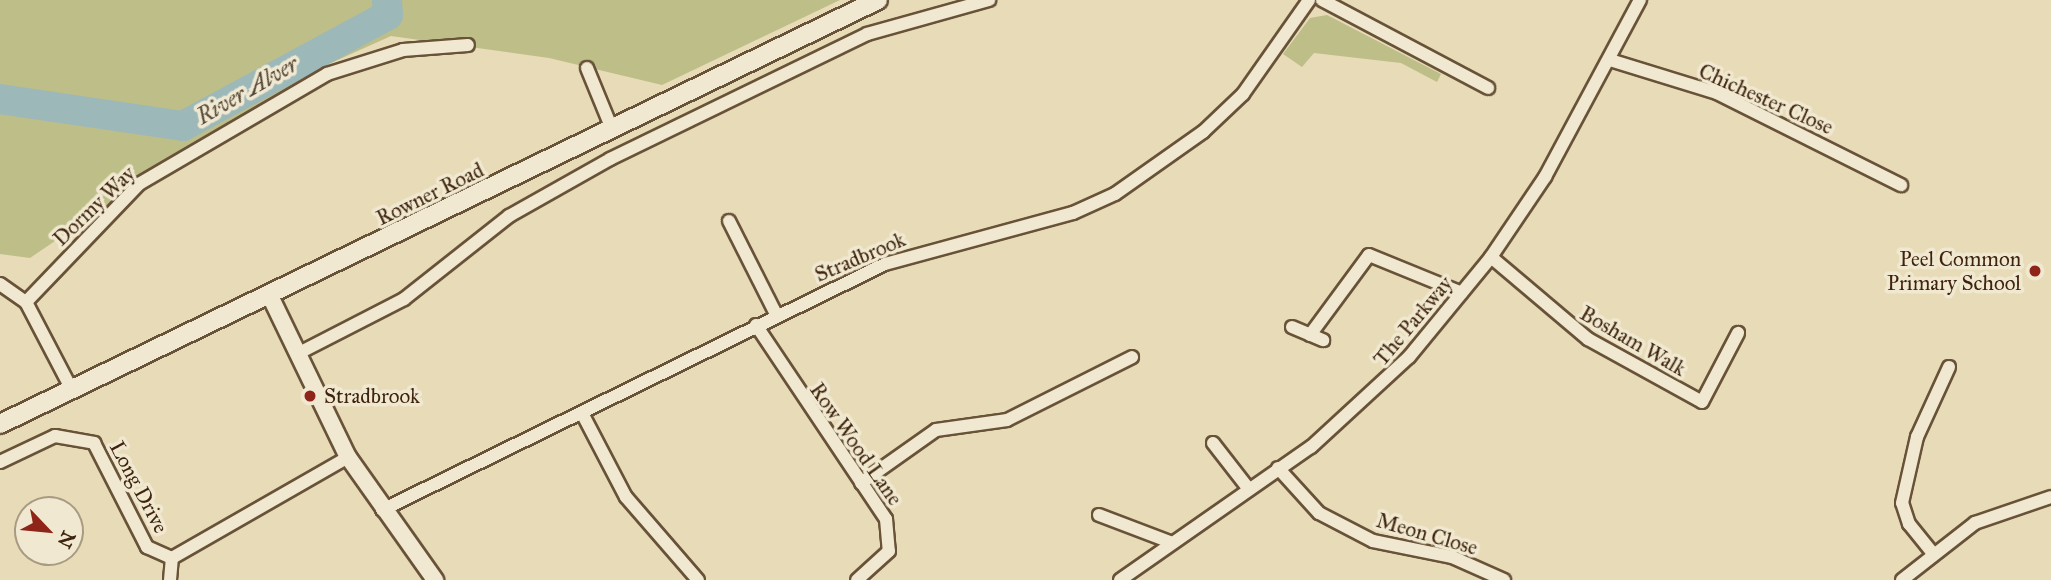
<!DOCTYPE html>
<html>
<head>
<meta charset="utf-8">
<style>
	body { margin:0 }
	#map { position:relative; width:2051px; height:580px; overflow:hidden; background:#e8dbb7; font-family:"IM FELL Great Primer",serif }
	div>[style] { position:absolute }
	.green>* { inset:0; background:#bebe89 }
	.river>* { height:30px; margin:-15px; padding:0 15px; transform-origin:15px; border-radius:15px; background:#9cb8b9 }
	.roads { filter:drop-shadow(2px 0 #685238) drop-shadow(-2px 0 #685238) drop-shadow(0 2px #685238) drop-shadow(0 -2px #685238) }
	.minor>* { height:12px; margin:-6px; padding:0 6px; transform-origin:6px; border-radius:6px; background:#f0e8d0 }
	.tertiary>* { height:16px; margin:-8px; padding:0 8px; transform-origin:8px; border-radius:8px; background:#f0e8d0 }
	.secondary>* { height:18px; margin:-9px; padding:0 9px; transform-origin:9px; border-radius:9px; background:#f0e8d0 }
	.dots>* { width:19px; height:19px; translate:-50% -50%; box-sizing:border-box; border:4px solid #f0e8d0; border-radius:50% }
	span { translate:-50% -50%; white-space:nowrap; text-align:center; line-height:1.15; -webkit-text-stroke:7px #f0e8d0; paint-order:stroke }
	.street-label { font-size:21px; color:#3e240e }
	.poi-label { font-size:21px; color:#3e240e }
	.right { translate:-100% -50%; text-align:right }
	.left { translate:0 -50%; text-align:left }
	.water-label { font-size:23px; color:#564939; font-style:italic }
	.north { position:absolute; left:14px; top:496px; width:70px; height:70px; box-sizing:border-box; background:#f0e8d0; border:2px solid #a99a82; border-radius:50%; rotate:116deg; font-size:19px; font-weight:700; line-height:28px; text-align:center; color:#3e240e }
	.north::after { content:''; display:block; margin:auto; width:24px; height:32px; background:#8f2418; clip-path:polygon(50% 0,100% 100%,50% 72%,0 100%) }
</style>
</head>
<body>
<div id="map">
	<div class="green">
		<div style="clip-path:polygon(0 0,840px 0,662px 85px,549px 58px,391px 36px,322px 67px,215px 132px,30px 258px,0 254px)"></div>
		<div style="clip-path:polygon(1327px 15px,1441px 74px,1437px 82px,1401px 63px,1314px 53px,1302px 67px,1283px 54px,1310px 18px)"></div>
	</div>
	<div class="river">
		<div style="left:0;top:99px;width:185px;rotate:8.4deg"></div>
		<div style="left:183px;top:126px;width:233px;rotate:-28.4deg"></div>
		<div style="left:388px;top:15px;width:15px;rotate:-94deg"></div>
	</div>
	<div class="roads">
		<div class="minor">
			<div style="left:1322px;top:0;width:188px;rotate:27.9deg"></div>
			<div style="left:1610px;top:60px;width:112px;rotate:17.1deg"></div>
			<div style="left:1717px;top:93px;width:206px;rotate:26.6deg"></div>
			<div style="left:587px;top:68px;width:66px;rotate:67.7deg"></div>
			<div style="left:729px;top:221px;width:106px;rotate:63.2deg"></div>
			<div style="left:1491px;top:257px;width:127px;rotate:40.2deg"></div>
			<div style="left:1588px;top:339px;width:130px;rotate:28.9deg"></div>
			<div style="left:1702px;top:402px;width:78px;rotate:-62.4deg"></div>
			<div style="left:0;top:284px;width:32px;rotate:35deg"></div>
			<div style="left:26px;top:302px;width:97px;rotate:62.4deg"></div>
			<div style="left:26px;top:302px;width:163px;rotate:-46.2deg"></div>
			<div style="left:139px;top:184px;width:218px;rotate:-30.3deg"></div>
			<div style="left:327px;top:74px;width:80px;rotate:-17.5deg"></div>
			<div style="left:403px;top:50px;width:65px;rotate:-4.4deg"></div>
			<div style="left:756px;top:325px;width:234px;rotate:56.2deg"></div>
			<div style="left:886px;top:519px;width:32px;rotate:85deg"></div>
			<div style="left:889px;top:551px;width:43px;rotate:137.8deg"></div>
			<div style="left:1292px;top:327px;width:34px;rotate:23deg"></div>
			<div style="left:1310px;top:335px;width:99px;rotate:-53.6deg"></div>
			<div style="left:1369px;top:255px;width:100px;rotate:22.2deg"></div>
			<div style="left:299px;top:353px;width:118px;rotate:-27.2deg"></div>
			<div style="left:404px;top:299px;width:134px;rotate:-38.3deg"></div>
			<div style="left:509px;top:216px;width:116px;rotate:-29.4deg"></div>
			<div style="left:610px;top:159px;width:286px;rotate:-25.9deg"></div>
			<div style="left:867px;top:34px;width:127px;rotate:-15.6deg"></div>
			<div style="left:582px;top:413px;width:95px;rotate:62.4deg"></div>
			<div style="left:626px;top:497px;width:110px;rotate:49.1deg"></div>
			<div style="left:1213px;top:443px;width:57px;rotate:52.1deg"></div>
			<div style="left:0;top:462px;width:61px;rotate:-25.3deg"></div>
			<div style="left:55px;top:436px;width:40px;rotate:10deg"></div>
			<div style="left:94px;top:443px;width:117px;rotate:63deg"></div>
			<div style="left:147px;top:547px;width:27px;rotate:24deg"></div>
			<div style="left:172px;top:558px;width:203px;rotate:-29.8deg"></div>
			<div style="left:1278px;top:468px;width:61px;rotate:47.7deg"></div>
			<div style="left:1319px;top:513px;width:61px;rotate:27.4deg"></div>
			<div style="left:1373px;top:541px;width:81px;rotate:11.4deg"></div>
			<div style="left:1452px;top:557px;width:57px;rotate:23.9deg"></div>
			<div style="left:861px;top:483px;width:92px;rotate:-35.2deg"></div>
			<div style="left:936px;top:430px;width:72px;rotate:-8deg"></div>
			<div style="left:1007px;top:420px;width:140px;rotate:-26.7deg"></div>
			<div style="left:382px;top:510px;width:560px;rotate:-26.06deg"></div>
			<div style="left:885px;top:264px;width:195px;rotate:-15.2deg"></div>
			<div style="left:1073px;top:213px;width:46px;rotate:-24.3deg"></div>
			<div style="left:1115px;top:194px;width:108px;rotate:-35.2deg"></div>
			<div style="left:1203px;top:132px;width:55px;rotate:-43.5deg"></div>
			<div style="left:1243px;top:94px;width:115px;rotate:-54.9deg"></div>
			<div style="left:1099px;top:515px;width:76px;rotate:20.8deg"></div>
			<div style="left:1931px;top:551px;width:35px;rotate:-129deg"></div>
			<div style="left:1909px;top:524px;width:22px;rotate:-108deg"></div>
			<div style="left:1902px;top:503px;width:68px;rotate:-77.2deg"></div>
			<div style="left:1917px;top:437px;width:77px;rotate:-65.4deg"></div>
			<div style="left:170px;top:580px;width:22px;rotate:-85deg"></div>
			<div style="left:1120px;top:580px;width:233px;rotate:-34.9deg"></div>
			<div style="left:1311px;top:447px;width:133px;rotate:-42.6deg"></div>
			<div style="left:1409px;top:357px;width:129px;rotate:-50.6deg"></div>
			<div style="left:1491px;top:257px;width:97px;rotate:-56deg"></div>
			<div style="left:1545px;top:177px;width:201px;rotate:-61.8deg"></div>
			<div style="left:1902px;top:580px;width:93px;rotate:-38deg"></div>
			<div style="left:1975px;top:523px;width:80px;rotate:-18.9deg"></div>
		</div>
		<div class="tertiary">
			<div style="left:271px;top:298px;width:177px;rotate:64.2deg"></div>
			<div style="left:348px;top:457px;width:151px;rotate:54.7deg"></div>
		</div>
		<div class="secondary">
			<div style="left:0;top:424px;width:975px;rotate:-25.78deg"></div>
		</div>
	</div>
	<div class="dots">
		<div style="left:2035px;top:271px;background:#8f2418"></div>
		<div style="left:310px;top:396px;background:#8f2418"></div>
	</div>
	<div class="street-label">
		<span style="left:1766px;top:99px;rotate:24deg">Chichester Close</span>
		<span style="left:430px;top:194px;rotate:-26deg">Rowner Road</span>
		<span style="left:94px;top:206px;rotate:-44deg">Dormy Way</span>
		<span style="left:860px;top:257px;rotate:-23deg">Stradbrook</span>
		<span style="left:1413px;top:321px;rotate:-50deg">The Parkway</span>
		<span style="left:1633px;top:341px;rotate:30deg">Bosham Walk</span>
		<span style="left:856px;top:444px;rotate:55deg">Row Wood Lane</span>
		<span style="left:139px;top:487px;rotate:62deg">Long Drive</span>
		<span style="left:1427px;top:534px;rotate:16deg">Meon Close</span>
	</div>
	<div class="poi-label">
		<span class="right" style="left:2021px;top:271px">Peel Common<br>Primary School</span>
		<span class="left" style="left:324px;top:396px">Stradbrook</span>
	</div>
	<div class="water-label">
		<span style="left:247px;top:90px;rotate:-30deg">River Alver</span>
	</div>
	<div class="north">N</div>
</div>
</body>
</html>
